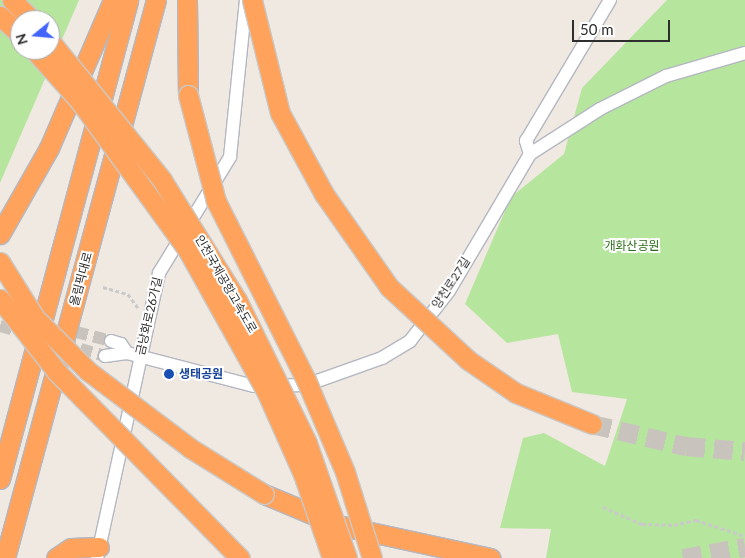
<!DOCTYPE html>
<html>
<head>
<meta charset="utf-8">
<style>
	body { margin:0 }
	#map { position:relative; width:745px; height:558px; overflow:hidden; background:#efe9e1; font-family:Lato,"Noto Sans KR",sans-serif }
	div>[style] { position:absolute }
	.green>* { inset:0; background:#b6e59e }
	.minor-tunnel>* { height:12px; margin-top:-6px; transform-origin:0; background:repeating-linear-gradient(90deg,#c8c4bd 0 12px,transparent 0 18px) }
	.highway-tunnel>* { height:19px; margin-top:-9.5px; transform-origin:0; background:repeating-linear-gradient(90deg,#c8c4bd 0 19px,transparent 0 28px) }
	.path>* { height:2.5px; margin-top:-1.25px; transform-origin:0; background:repeating-linear-gradient(90deg,#c9c9c9 0 4px,transparent 0 6.5px) }
	.roads { filter:drop-shadow(1px 0 #b4b7c1) drop-shadow(-1px 0 #b4b7c1) drop-shadow(0 1px #b4b7c1) drop-shadow(0 -1px #b4b7c1) }
	.minor>* { height:12px; margin:-6px; padding:0 6px; transform-origin:6px; border-radius:6px; background:#fff }
	.highway>* { height:19px; margin:-9.5px; padding:0 9.5px; transform-origin:9.5px; border-radius:9.5px; background:#ffa35c }
	.bridges { filter:drop-shadow(1px 0 #c9c9c9) drop-shadow(-1px 0 #c9c9c9) drop-shadow(0 1px #c9c9c9) drop-shadow(0 -1px #c9c9c9) }
	.highway-bridge>* { height:19px; margin:-9.5px; padding:0 9.5px; transform-origin:9.5px; border-radius:9.5px; background:#ffa35c }
	.dots>* { width:14px; height:14px; translate:-50% -50%; box-sizing:border-box; border:2px solid #fff; border-radius:50% }
	span { translate:-50% -50%; white-space:nowrap; text-align:center; line-height:1.15; -webkit-text-stroke:4px #fff; paint-order:stroke }
	.park-label { font-size:12px; color:#2c6e1b }
	.street-label { font-size:12px; color:#2e2e2e }
	.transit-label { font-size:12px; color:#164399; font-weight:700 }
	.left { translate:0 -50%; text-align:left }
	.north { position:absolute; left:10px; top:10px; width:50px; height:50px; box-sizing:border-box; background:#fff; border:1px solid #ababab; border-radius:50%; rotate:253deg; font-size:14px; font-weight:700; line-height:20px; text-align:center; color:#2e2e2e }
	.north::after { content:''; display:block; margin:auto; width:18px; height:22px; background:#4264fb; clip-path:polygon(50% 0,100% 100%,50% 72%,0 100%) }
	.scale { position:absolute; left:572px; top:20px; width:98px; height:22px; box-sizing:border-box; border:2px solid #2e2e2e; border-top:0; padding-left:6px; font-size:15px; line-height:18px; white-space:nowrap; color:#2e2e2e; -webkit-text-stroke:4px #fff; paint-order:stroke }
</style>
</head>
<body>
<div id="map">
	<div class="green">
		<div style="clip-path:polygon(evenodd,0 0,79px 0,0 183px,0 0,20px 20px,50px 20px,50px 50px,20px 50px,20px 20px)"></div>
		<div style="clip-path:polygon(667px 0,745px 0,745px 558px,546px 558px,551px 529px,500px 528px,523px 438px,544px 433px,605px 466px,627px 399px,572px 392px,558px 334px,507px 343px,465px 304px,511px 197px,564px 154px,582px 88px)"></div>
	</div>
	<div class="minor-tunnel">
		<div style="left:41px;top:323px;width:72px;rotate:14.4deg"></div>
		<div style="left:0;top:326px;width:27px;rotate:15deg"></div>
		<div style="left:63px;top:344px;width:44px;rotate:15.9deg"></div>
	</div>
	<div class="highway-tunnel">
		<div style="left:592px;top:424px;width:97px;rotate:13.2deg"></div>
		<div style="left:686px;top:446px;width:59px;rotate:4.8deg"></div>
		<div style="left:683px;top:558px;width:63px;rotate:-10.1deg"></div>
	</div>
	<div class="path">
		<div style="left:103px;top:287px;width:26px;rotate:16deg"></div>
		<div style="left:128px;top:294px;width:19px;rotate:54deg"></div>
		<div style="left:603px;top:507px;width:43px;rotate:23.6deg"></div>
		<div style="left:642px;top:524px;width:32px;rotate:2deg"></div>
		<div style="left:674px;top:525px;width:23px;rotate:-13deg"></div>
		<div style="left:696px;top:520px;width:52px;rotate:18.1deg"></div>
	</div>
	<div class="roads">
		<div class="minor">
			<div style="left:530px;top:154px;width:14px;rotate:-107deg"></div>
			<div style="left:526px;top:141px;width:164px;rotate:-59.2deg"></div>
			<div style="left:111px;top:341px;width:10px;rotate:17deg"></div>
			<div style="left:121px;top:344px;width:11px;rotate:56deg"></div>
			<div style="left:105px;top:356px;width:22px;rotate:-8deg"></div>
			<div style="left:127px;top:353px;width:131px;rotate:14.6deg"></div>
			<div style="left:254px;top:386px;width:52px;rotate:-1.1deg"></div>
			<div style="left:306px;top:385px;width:81px;rotate:-19.6deg"></div>
			<div style="left:382px;top:358px;width:33px;rotate:-31deg"></div>
			<div style="left:410px;top:341px;width:63px;rotate:-52deg"></div>
			<div style="left:449px;top:291px;width:159px;rotate:-59.4deg"></div>
			<div style="left:530px;top:154px;width:83px;rotate:-32.7deg"></div>
			<div style="left:600px;top:109px;width:74px;rotate:-26.6deg"></div>
			<div style="left:666px;top:76px;width:82px;rotate:-16.2deg"></div>
			<div style="left:97px;top:558px;width:292px;rotate:-77.7deg"></div>
			<div style="left:159px;top:273px;width:136px;rotate:-58.5deg"></div>
			<div style="left:230px;top:157px;width:158px;rotate:-84.2deg"></div>
		</div>
		<div class="highway">
			<div style="left:187px;top:0;width:95px;rotate:89.4deg"></div>
			<div style="left:0;top:234px;width:99px;rotate:-60.3deg"></div>
			<div style="left:49px;top:148px;width:161px;rotate:-66.6deg"></div>
			<div style="left:0;top:479px;width:496px;rotate:-75deg"></div>
			<div style="left:264px;top:494px;width:80px;rotate:22.7deg"></div>
			<div style="left:338px;top:525px;width:156px;rotate:12.2deg"></div>
			<div style="left:5px;top:558px;width:578px;rotate:-74.86deg"></div>
			<div style="left:56px;top:558px;width:18px;rotate:-34deg"></div>
			<div style="left:71px;top:548px;width:28px;rotate:-2deg"></div>
		</div>
	</div>
	<div class="bridges">
		<div class="highway-bridge">
			<div style="left:12px;top:0;width:28px;rotate:45deg"></div>
			<div style="left:252px;top:0;width:116px;rotate:76.1deg"></div>
			<div style="left:280px;top:113px;width:92px;rotate:61.5deg"></div>
			<div style="left:324px;top:194px;width:113px;rotate:55deg"></div>
			<div style="left:389px;top:287px;width:108px;rotate:42.7deg"></div>
			<div style="left:468px;top:360px;width:58px;rotate:34.5deg"></div>
			<div style="left:516px;top:393px;width:82px;rotate:22.2deg"></div>
			<div style="left:0;top:16px;width:27px;rotate:42deg"></div>
			<div style="left:50px;top:41px;width:179px;rotate:51.1deg"></div>
			<div style="left:162px;top:180px;width:142px;rotate:58deg"></div>
			<div style="left:237px;top:300px;width:159px;rotate:63.9deg"></div>
			<div style="left:307px;top:443px;width:122px;rotate:70.8deg"></div>
			<div style="left:34px;top:50px;width:67px;rotate:48deg"></div>
			<div style="left:79px;top:100px;width:184px;rotate:54.1deg"></div>
			<div style="left:187px;top:249px;width:162px;rotate:60.9deg"></div>
			<div style="left:266px;top:391px;width:91px;rotate:66deg"></div>
			<div style="left:303px;top:474px;width:89px;rotate:71deg"></div>
			<div style="left:188px;top:95px;width:110px;rotate:75.2deg"></div>
			<div style="left:216px;top:201px;width:200px;rotate:63.3deg"></div>
			<div style="left:306px;top:380px;width:100px;rotate:67deg"></div>
			<div style="left:345px;top:472px;width:90px;rotate:72.6deg"></div>
			<div style="left:0;top:262px;width:66px;rotate:58deg"></div>
			<div style="left:35px;top:318px;width:75px;rotate:45deg"></div>
			<div style="left:88px;top:371px;width:128px;rotate:37deg"></div>
			<div style="left:190px;top:448px;width:87px;rotate:31.9deg"></div>
			<div style="left:0;top:299px;width:93px;rotate:52deg"></div>
			<div style="left:57px;top:372px;width:261px;rotate:45.5deg"></div>
		</div>
	</div>
	<div class="dots">
		<div style="left:169px;top:374px;background:#1a4fb4"></div>
	</div>
	<div class="park-label">
		<span style="left:632px;top:246px">개화산공원</span>
	</div>
	<div class="street-label">
		<span style="left:81px;top:279px;rotate:-75deg">올림픽대로</span>
		<span style="left:451px;top:283px;rotate:-57deg">양천로27길</span>
		<span style="left:226px;top:284px;rotate:60deg">인천국제공항고속도로</span>
		<span style="left:149px;top:316px;rotate:-77deg">금낭화로26가길</span>
	</div>
	<div class="transit-label">
		<span class="left" style="left:179px;top:374px">생태공원</span>
	</div>
	<div class="north">N</div>
	<div class="scale">50 m</div>
</div>
</body>
</html>
